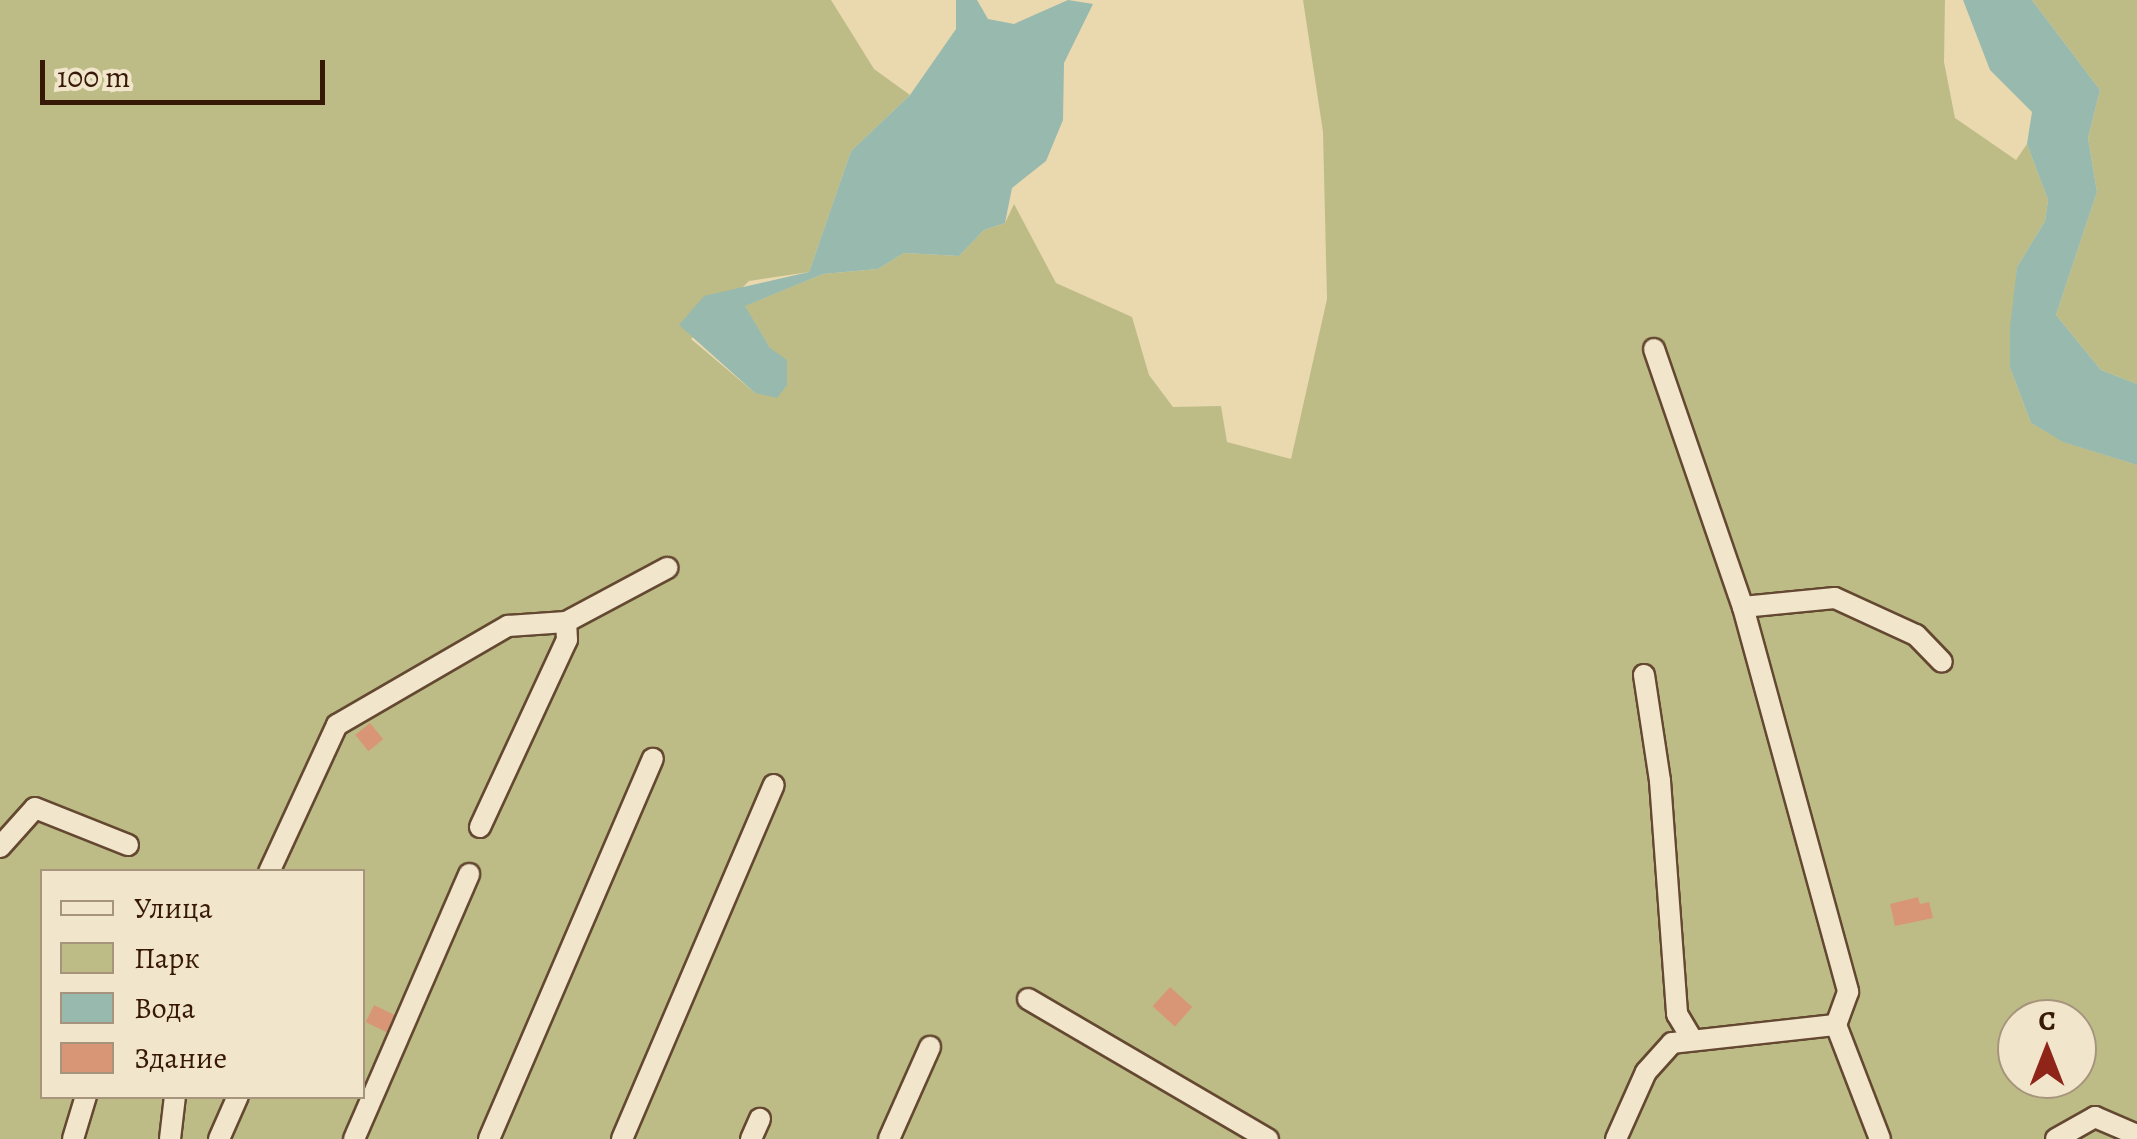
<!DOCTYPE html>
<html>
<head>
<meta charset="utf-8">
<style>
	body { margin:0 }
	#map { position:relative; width:2137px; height:1139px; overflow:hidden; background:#ead8af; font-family:Alegreya,serif }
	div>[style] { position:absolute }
	.green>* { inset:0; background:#bdbc86 }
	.water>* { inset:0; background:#98b9ae }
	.building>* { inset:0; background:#d99677; transform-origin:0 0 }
	.roads { filter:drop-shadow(2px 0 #644831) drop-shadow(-2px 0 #644831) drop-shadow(0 2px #644831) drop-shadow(0 -2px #644831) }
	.minor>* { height:20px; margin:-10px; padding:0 10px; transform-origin:10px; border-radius:10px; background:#f1e6cb }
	span { translate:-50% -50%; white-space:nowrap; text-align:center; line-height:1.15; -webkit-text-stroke:8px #f1e6cb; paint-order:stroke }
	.legend { position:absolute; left:40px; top:869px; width:325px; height:230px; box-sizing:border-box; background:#f1e6cb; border:2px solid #a7947d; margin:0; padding:12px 18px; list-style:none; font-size:30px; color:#381807 }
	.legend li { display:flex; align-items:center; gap:20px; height:50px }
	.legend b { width:50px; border:2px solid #a7947d }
	.north { position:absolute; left:1997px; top:999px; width:100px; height:100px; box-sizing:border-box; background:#f1e6cb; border:2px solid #a7947d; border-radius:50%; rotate:0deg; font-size:28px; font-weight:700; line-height:40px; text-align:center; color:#381807 }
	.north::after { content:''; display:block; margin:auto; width:35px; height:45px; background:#8f2418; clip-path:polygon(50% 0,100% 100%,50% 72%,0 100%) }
	.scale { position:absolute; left:40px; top:60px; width:285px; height:45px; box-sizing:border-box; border:5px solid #381807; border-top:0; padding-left:12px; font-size:30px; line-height:35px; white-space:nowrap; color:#381807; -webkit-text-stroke:8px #f1e6cb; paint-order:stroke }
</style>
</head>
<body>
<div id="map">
	<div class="green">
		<div style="clip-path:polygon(evenodd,0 0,831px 0,874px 69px,910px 95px,851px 151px,809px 272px,749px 281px,691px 339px,755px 393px,770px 348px,744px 306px,823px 274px,878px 269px,904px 253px,959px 256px,984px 230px,1005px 223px,1014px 204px,1056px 283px,1132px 317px,1149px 375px,1173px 407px,1221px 406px,1227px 442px,1291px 459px,1327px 299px,1323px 132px,1303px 0,1945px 0,1944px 62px,1955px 118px,2016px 160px,2027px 144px,2048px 200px,2045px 221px,2017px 267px,2010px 368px,2031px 423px,2064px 442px,2137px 465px,2137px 1139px,0 1139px,0 0,42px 872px,362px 872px,362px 1096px,42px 1096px,42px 872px,0 0,2017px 1019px,2077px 1019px,2077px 1079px,2017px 1079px,2017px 1019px)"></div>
		<div style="clip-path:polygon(2032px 0,2137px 0,2137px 384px,2101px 370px,2056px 315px,2097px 192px,2088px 138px,2100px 90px)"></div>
	</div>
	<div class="water">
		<div style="clip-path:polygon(956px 0,977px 0,988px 19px,1014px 24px,1068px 0,1093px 4px,1064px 63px,1063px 120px,1046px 161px,1012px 188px,1005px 223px,984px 230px,959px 256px,904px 253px,878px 269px,823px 274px,745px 306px,770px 348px,787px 360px,787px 385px,777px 398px,755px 393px,679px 325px,704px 296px,809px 272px,851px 151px,910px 95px,956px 29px)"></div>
		<div style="clip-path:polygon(1963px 0,2032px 0,2100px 90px,2088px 138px,2097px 192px,2056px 315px,2101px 370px,2137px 384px,2137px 465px,2063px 442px,2031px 423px,2010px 368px,2010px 327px,2017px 267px,2045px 221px,2048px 200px,2027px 144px,2032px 112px,1990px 70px)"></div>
	</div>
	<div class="building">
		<div style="left:370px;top:723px;width:21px;height:19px;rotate:51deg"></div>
		<div style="clip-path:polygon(1918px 897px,1920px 904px,1929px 902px,1933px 918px,1895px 926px,1890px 904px)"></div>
		<div style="left:1170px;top:987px;width:30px;height:26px;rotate:42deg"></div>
		<div style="left:374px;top:1005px;width:30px;height:19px;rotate:26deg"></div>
	</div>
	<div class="roads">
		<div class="minor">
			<div style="left:1654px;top:349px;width:273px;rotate:71deg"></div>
			<div style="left:1743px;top:607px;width:399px;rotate:74.7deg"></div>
			<div style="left:1848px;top:992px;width:35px;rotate:110deg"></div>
			<div style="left:1836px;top:1025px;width:122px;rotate:68.9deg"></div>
			<div style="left:1743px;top:607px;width:92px;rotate:-5.6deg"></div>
			<div style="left:1835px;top:598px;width:89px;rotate:24.6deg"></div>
			<div style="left:1916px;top:635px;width:37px;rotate:46deg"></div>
			<div style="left:1644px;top:675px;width:107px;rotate:81.4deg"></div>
			<div style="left:1660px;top:781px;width:234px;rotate:85.8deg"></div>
			<div style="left:1677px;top:1014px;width:26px;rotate:59deg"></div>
			<div style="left:480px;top:827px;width:206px;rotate:-65.1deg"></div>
			<div style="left:567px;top:640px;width:18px;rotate:-93deg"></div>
			<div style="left:0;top:847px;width:52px;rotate:-48.1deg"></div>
			<div style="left:35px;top:808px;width:100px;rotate:21.7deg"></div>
			<div style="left:269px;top:872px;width:162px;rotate:-65.2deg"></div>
			<div style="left:337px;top:725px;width:198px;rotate:-30.1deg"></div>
			<div style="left:508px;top:626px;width:58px;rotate:-3.9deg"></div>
			<div style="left:566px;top:622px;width:115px;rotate:-28.1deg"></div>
			<div style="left:1028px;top:999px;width:278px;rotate:30.3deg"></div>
			<div style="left:73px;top:1139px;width:45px;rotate:-73.2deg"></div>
			<div style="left:170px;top:1139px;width:43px;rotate:-83.4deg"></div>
			<div style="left:219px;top:1139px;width:47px;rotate:-66.2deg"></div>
			<div style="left:354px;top:1139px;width:289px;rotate:-66.5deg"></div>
			<div style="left:489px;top:1139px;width:414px;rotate:-66.7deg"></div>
			<div style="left:622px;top:1139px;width:385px;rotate:-66.8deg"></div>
			<div style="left:751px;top:1139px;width:22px;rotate:-66deg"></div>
			<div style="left:889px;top:1139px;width:101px;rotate:-66deg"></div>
			<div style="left:1616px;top:1139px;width:73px;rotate:-65.9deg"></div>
			<div style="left:1646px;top:1072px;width:39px;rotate:-48deg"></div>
			<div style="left:1672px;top:1043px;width:165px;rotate:-6.3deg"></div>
			<div style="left:2056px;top:1139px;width:45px;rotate:-29.4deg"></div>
			<div style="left:2095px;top:1117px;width:46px;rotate:23.2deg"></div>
		</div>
	</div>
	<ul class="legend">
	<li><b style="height:12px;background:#f1e6cb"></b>Улица</li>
	<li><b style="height:28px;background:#bdbc86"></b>Парк</li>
	<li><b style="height:28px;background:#98b9ae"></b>Вода</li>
	<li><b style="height:28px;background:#d99677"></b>Здание</li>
	</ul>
	<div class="north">С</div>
	<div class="scale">100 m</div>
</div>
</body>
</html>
